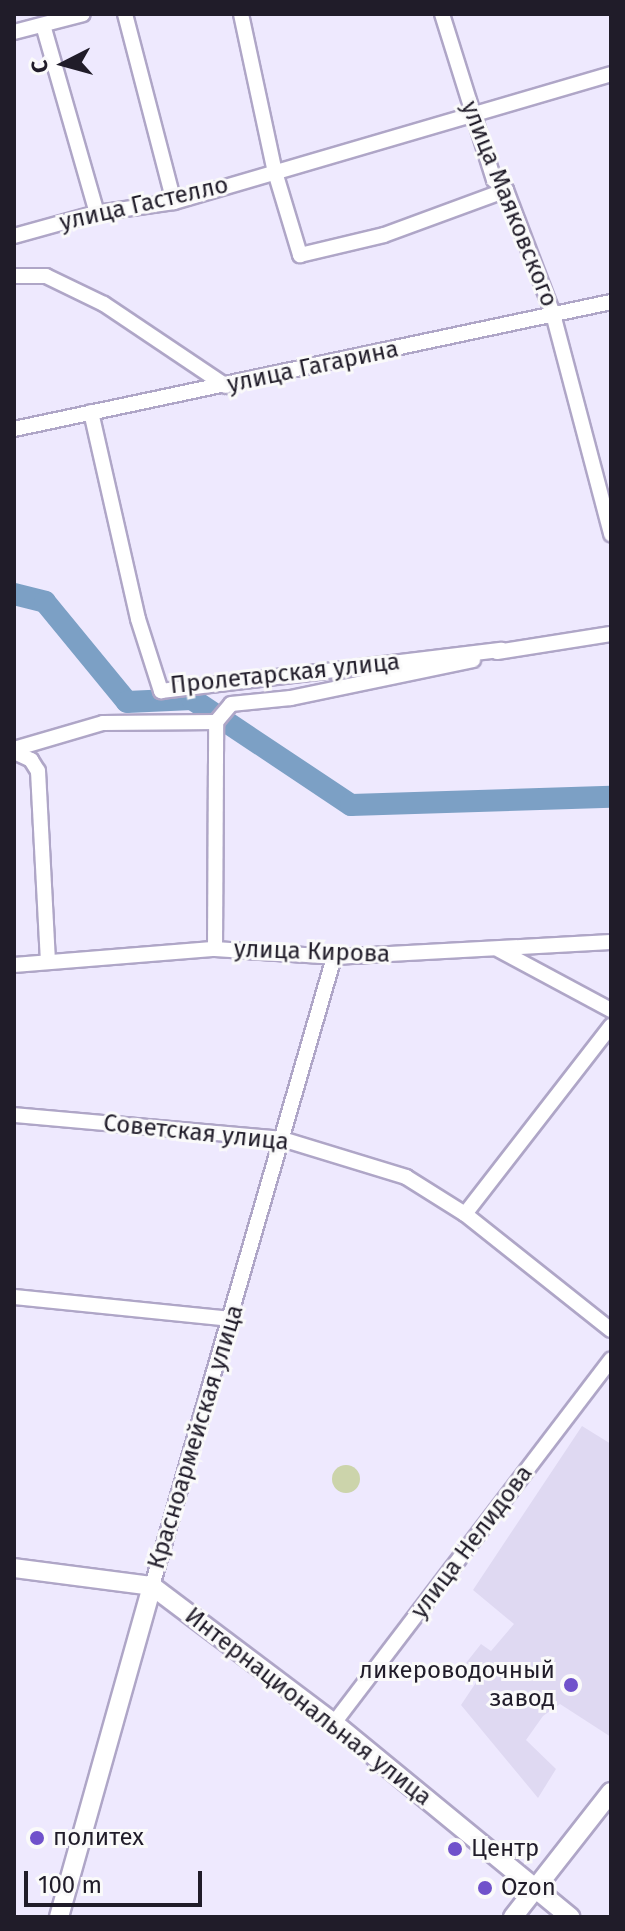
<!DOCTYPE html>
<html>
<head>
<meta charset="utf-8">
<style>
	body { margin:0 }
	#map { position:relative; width:625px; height:1931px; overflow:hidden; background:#eee9fe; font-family:"Fira Sans",sans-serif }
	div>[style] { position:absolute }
	.built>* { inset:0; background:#dfd9f2 }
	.green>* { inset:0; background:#ccd4ab }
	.round { border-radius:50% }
	.river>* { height:22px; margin:-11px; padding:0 11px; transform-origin:11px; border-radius:11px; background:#7ca0c5 }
	.roads { filter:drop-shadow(2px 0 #afa6c7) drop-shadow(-2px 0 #afa6c7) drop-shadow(0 2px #afa6c7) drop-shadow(0 -2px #afa6c7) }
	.minor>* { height:14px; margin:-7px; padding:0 7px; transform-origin:7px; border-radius:7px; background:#fff }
	.major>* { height:18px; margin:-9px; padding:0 9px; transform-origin:9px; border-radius:9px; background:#fff }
	.dots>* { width:22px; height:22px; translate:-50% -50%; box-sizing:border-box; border:4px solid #fafafa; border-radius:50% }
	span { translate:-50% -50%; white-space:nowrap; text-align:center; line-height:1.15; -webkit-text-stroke:6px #fafafa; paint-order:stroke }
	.street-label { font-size:24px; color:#201c29 }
	.poi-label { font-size:24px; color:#201c29 }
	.right { translate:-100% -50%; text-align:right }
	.left { translate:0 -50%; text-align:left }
	.frame { position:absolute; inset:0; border:16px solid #201c29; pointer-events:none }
	.north { position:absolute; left:24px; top:24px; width:80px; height:80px; -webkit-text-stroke:6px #fafafa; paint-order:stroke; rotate:264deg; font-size:22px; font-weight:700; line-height:32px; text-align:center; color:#201c29 }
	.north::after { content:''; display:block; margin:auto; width:28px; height:36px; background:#201c29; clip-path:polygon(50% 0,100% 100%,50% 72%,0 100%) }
	.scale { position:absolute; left:24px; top:1871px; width:178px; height:36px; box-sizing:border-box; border:4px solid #201c29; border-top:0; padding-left:10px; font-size:24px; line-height:28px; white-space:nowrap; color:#201c29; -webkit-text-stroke:6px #fafafa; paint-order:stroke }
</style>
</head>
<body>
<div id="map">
	<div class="built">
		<div style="clip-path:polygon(582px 1426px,611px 1444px,611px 1737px,560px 1704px,543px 1716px,526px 1740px,556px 1769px,538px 1798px,461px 1705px,481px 1675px,466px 1663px,481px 1644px,491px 1651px,514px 1624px,473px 1590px)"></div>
	</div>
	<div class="green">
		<div class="round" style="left:332px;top:1465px;width:28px;height:28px"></div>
	</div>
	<div class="river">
		<div style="left:14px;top:594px;width:32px;rotate:14deg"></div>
		<div style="left:45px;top:602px;width:129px;rotate:50.6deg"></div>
		<div style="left:127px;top:702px;width:65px;rotate:-2.6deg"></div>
		<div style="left:192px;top:699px;width:191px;rotate:33.7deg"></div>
		<div style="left:351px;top:805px;width:260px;rotate:-1.8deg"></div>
	</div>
	<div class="roads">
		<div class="minor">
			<div style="left:125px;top:14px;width:194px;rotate:75.4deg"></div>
			<div style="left:241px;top:14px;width:162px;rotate:77.9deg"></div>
			<div style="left:275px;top:172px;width:87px;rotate:73.2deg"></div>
			<div style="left:300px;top:255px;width:86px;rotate:-13.4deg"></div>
			<div style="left:384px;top:235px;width:130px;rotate:-20.2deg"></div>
			<div style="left:442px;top:14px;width:174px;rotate:72.6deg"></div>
			<div style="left:494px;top:180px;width:16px;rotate:40deg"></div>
			<div style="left:506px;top:190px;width:133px;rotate:69.2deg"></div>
			<div style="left:553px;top:314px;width:228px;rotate:75.2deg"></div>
			<div style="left:43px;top:25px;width:196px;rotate:74deg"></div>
			<div style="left:14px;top:32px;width:71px;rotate:-14.6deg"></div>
			<div style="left:14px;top:236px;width:86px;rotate:-15.5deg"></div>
			<div style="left:97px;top:213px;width:78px;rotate:-8.1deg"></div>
			<div style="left:174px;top:202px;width:455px;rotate:-16.3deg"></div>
			<div style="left:14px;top:276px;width:32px"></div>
			<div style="left:46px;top:276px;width:64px;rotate:25.8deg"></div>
			<div style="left:104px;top:304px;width:147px;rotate:33.9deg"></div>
			<div style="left:91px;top:412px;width:212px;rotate:77.2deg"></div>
			<div style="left:138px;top:619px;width:76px;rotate:72.3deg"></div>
			<div style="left:161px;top:691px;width:343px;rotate:-6.9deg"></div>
			<div style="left:14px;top:429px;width:610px;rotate:-12.01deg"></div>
			<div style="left:497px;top:652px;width:115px;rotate:-9deg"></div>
			<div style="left:14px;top:749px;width:93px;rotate:-16.3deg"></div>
			<div style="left:103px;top:723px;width:113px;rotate:-0.5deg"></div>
			<div style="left:216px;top:722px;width:23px;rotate:-50deg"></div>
			<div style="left:231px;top:704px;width:60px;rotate:-5.7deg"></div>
			<div style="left:291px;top:698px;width:186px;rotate:-11.8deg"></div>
			<div style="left:14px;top:752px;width:19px;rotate:25deg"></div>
			<div style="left:31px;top:760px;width:13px;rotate:58deg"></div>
			<div style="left:38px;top:771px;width:191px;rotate:87deg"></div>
			<div style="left:215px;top:949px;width:227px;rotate:-89.7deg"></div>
			<div style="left:499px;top:950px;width:127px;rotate:28.2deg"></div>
			<div style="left:14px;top:965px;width:202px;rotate:-4.6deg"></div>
			<div style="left:215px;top:949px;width:119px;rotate:3.8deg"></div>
			<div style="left:334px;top:957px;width:277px;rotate:-3.1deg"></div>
			<div style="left:14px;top:1115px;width:269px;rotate:5.1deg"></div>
			<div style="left:282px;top:1139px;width:130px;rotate:17deg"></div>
			<div style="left:406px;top:1177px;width:70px;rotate:32.1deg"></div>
			<div style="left:465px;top:1214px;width:186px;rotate:38.5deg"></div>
			<div style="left:465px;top:1214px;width:238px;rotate:-52.2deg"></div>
			<div style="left:14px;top:1297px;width:219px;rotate:5.8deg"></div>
			<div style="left:152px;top:1586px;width:655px;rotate:-73.86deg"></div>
			<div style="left:334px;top:1723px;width:457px;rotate:-52.7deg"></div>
		</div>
		<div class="major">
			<div style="left:14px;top:1568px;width:139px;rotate:7.4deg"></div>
			<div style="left:152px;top:1586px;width:228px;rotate:37deg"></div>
			<div style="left:334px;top:1723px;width:306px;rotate:39.4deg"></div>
			<div style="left:59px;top:1917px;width:344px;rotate:-74.3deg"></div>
			<div style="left:513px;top:1917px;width:159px;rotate:-51.9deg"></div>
		</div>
	</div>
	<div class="dots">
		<div style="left:571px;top:1685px;background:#7052cb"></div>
		<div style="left:37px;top:1838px;background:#7052cb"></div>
		<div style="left:455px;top:1849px;background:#7052cb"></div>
		<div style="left:485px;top:1888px;background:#7052cb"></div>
	</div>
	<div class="street-label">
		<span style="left:144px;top:204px;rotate:-13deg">улица Гастелло</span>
		<span style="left:509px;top:204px;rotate:68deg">улица Маяковского</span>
		<span style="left:313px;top:367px;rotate:-12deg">улица Гагарина</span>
		<span style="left:285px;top:674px;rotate:-6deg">Пролетарская улица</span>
		<span style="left:312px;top:952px;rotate:2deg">улица Кирова</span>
		<span style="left:196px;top:1133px;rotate:6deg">Советская улица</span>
		<span style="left:196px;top:1437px;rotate:-73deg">Красноармейская улица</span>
		<span style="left:472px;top:1542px;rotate:-53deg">улица Нелидова</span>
		<span style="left:308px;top:1707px;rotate:38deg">Интернациональная улица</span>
	</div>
	<div class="poi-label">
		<span class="right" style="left:555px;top:1685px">ликероводочный<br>завод</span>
		<span class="left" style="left:53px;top:1838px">политех</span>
		<span class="left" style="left:471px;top:1849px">Центр</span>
		<span class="left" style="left:501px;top:1888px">Ozon</span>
	</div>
	<div class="frame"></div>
	<div class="north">С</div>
	<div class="scale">100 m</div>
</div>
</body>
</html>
